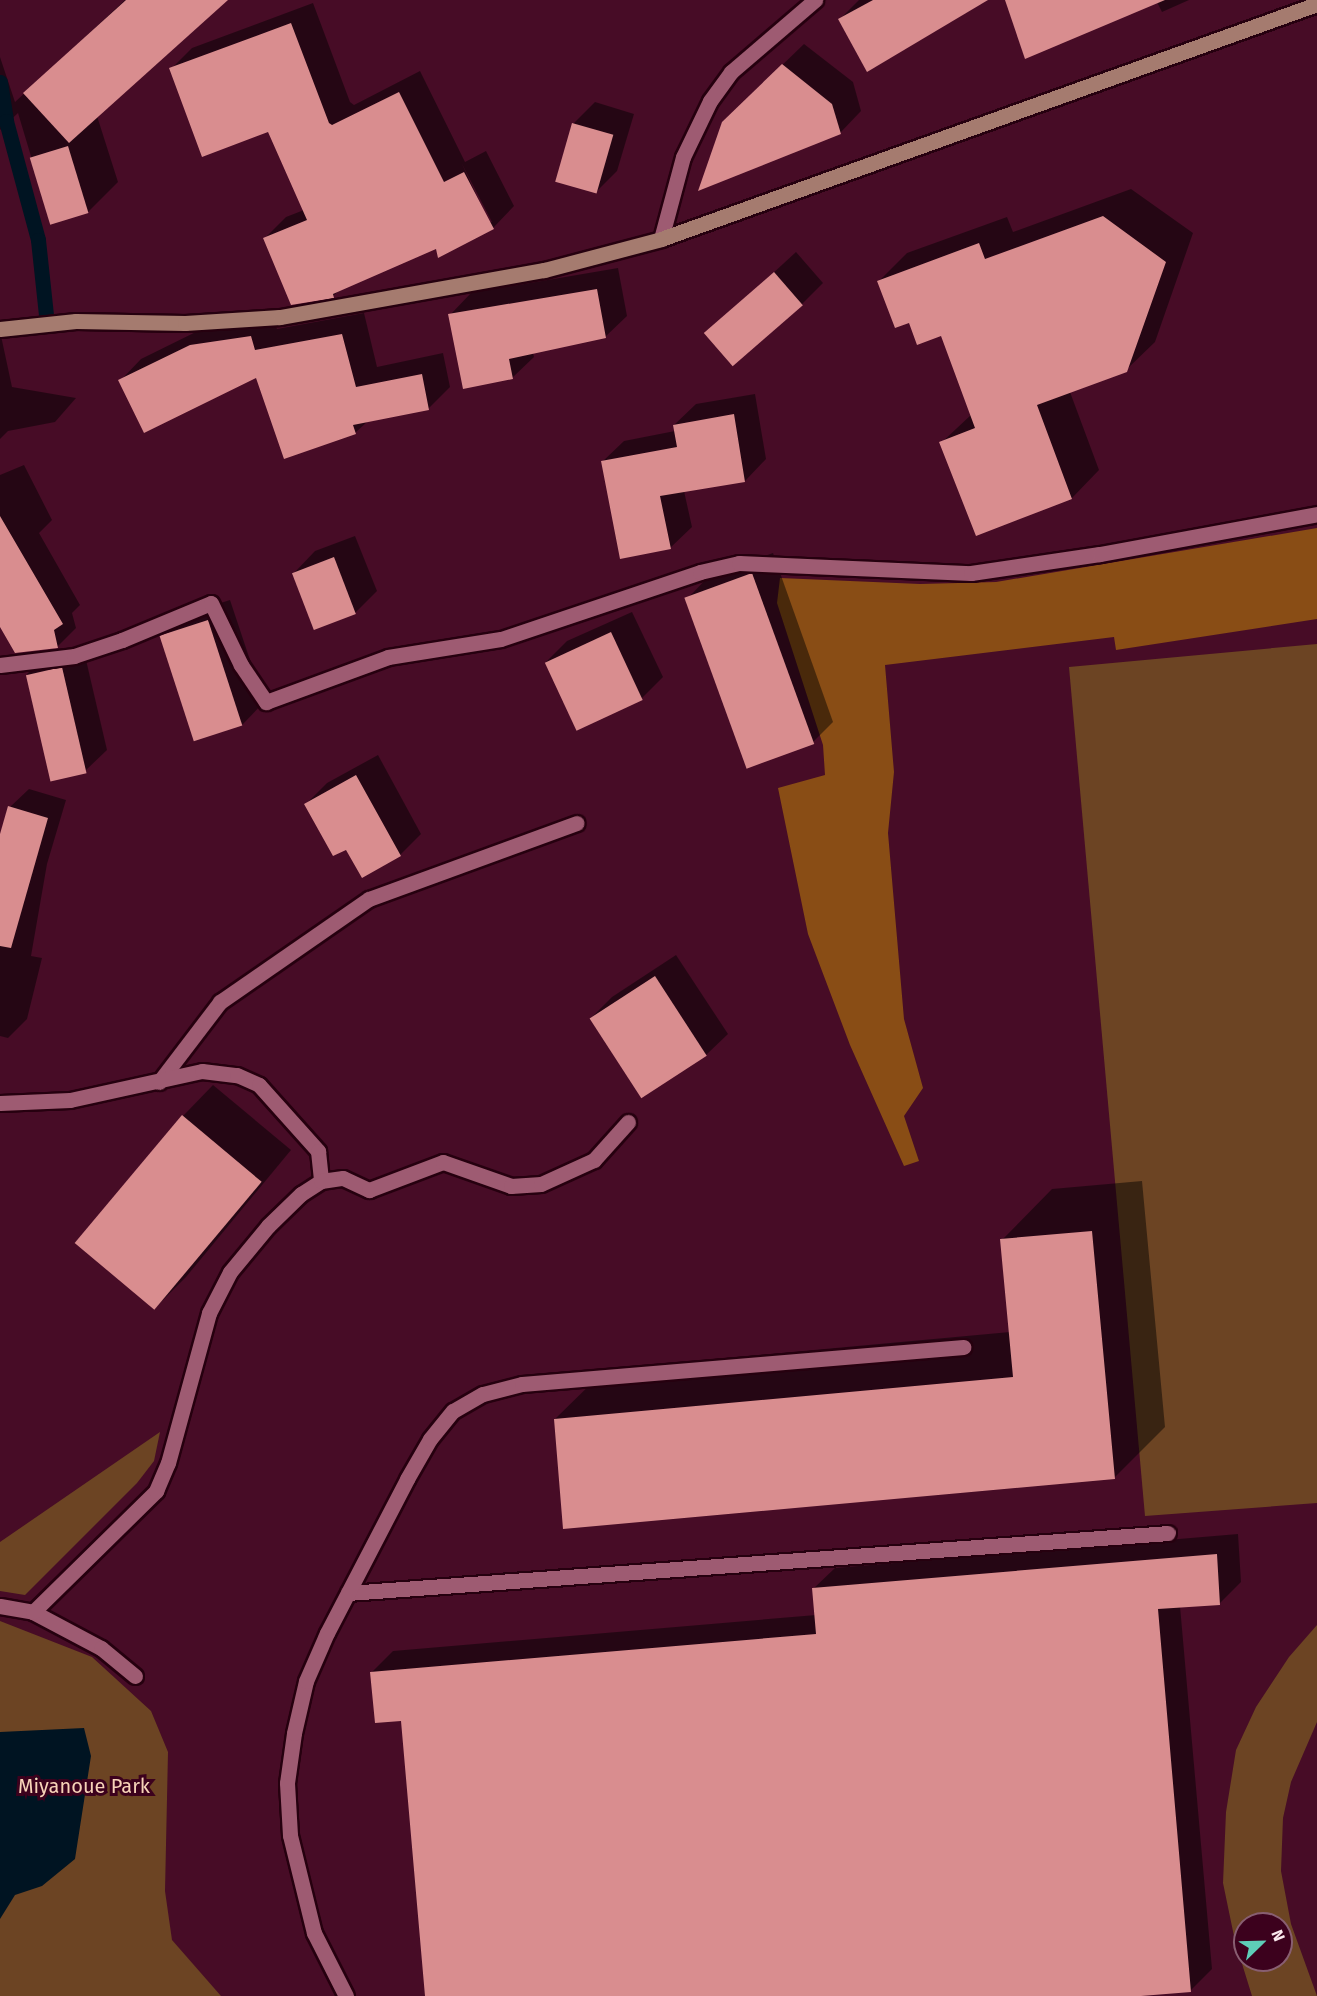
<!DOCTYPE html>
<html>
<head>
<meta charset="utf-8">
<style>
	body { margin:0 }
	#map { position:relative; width:1317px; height:1996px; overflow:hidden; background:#470c26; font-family:"Fira Sans",sans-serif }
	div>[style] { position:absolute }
	.green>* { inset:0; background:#6c4423 }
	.forest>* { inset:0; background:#894d15 }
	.water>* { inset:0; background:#001422 }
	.shadow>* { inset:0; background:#0007 }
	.stream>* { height:15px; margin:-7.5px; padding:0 7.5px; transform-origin:7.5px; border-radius:7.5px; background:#001422 }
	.building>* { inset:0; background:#d98d8f; transform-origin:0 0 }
	.roads { filter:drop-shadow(2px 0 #26000f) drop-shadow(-2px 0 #26000f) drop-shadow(0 2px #26000f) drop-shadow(0 -2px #26000f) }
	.lane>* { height:15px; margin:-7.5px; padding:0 7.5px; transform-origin:7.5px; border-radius:7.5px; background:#9e5b72 }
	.street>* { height:15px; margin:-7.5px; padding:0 7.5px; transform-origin:7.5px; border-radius:7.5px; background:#9e5b72 }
	.secondary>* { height:15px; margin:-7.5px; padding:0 7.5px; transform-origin:7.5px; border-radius:7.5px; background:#a57b6f }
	span { translate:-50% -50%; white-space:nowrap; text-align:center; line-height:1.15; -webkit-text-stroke:6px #3c011d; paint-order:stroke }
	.park-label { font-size:20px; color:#f7d3b8 }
	.north { position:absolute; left:1233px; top:1912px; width:60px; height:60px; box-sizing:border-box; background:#3c011d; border:2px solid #885e71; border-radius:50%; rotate:67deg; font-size:16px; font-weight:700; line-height:24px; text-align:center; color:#faeaee }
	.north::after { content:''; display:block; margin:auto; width:21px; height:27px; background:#5eceb8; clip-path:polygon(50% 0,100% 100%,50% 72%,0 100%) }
</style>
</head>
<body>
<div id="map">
	<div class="green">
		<div style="clip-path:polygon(1317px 644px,1317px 1503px,1145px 1516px,1069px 667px)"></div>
		<div style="clip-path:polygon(160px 1432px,154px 1461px,137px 1483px,25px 1595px,0 1591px,0 1542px)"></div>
		<div style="clip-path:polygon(0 1621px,92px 1657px,151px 1711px,168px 1752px,165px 1891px,172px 1940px,221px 1996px,0 1996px)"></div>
		<div style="clip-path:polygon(evenodd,1317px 1625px,1317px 1722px,1291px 1782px,1283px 1818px,1281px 1871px,1291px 1924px,1317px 1996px,1252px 1996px,1235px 1941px,1223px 1883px,1226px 1812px,1236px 1750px,1256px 1707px,1289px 1657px,1317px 1625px,1245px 1924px,1281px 1924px,1281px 1960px,1245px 1960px,1245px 1924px)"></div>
	</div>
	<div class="forest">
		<div style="clip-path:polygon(1317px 528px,1317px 619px,1116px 650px,1114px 637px,885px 665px,894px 772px,888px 833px,904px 1019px,923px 1088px,904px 1116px,919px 1161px,904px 1166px,850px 1045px,808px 934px,778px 788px,825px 775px,823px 745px,777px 603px,780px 578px,920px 584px,996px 582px)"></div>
	</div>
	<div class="water">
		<div style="clip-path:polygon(84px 1728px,91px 1756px,75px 1859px,42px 1886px,15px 1895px,0 1919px,0 1732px)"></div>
	</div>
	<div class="shadow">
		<div style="clip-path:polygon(125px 0,225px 0,97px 116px,118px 182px,88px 212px,51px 223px,18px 113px,0 130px,0 57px,15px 102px)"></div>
		<div style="clip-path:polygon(859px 0,986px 0,840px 19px)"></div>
		<div style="clip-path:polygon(1007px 0,1189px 0,1162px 12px,1157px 2px)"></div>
		<div style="clip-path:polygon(evenodd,313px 3px,350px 102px,354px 105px,420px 71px,465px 162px,486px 151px,514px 206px,493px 228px,437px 247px,339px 290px,333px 296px,265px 238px,286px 217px,304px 210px,269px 130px,171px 69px,192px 48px,313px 3px,462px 164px,492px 222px,489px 222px,462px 164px)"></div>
		<div style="clip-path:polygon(804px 44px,853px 82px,861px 111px,840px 133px,746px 100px)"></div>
		<div style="clip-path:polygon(595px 102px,634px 114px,617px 171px,596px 192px,573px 124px)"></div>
		<div style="clip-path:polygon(1131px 189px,1193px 233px,1155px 342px,1126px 370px,1070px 392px,1099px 470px,1072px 498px,941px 443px,972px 414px,942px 334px,910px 321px,879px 281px,907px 253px,1007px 217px,1013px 232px)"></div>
		<div style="clip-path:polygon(796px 252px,823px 283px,802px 304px,707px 334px)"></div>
		<div style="clip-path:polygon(618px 268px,627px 316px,605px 337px,533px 353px,534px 357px,512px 378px,450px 315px,471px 293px)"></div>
		<div style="clip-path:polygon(364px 313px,377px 367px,443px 353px,450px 387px,429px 408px,368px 421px,355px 433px,257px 376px,120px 381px,141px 359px,212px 324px,272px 315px,277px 329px)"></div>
		<div style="clip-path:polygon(0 331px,12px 387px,76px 398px,55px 422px,8px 431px,0 439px)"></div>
		<div style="clip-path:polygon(755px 394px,766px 459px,745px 481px,684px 491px,692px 527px,670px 548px,602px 462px,624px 441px,675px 431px,674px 425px,696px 404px)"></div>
		<div style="clip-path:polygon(24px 465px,52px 520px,39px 533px,80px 605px,72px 613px,76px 628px,57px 647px,0 624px,0 475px)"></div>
		<div style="clip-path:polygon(355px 536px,377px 591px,355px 613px,294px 573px,315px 551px)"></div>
		<div style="clip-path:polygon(773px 553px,833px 722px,812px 743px,687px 599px,708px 577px)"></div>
		<div style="clip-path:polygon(230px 600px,264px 702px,243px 724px,196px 739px,162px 637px,183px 615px)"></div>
		<div style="clip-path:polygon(632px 612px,663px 677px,641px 699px,545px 663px,567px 641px)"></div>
		<div style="clip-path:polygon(83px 647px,107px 750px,85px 771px,27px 674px,49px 652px)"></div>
		<div style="clip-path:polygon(378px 755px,421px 834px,400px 855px,347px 848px,306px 804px,327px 783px)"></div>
		<div style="clip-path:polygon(29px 789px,66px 800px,47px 864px,31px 956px,42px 958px,27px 1019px,8px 1038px,0 1036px,0 850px,10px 807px)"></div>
		<div style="clip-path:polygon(676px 955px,728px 1034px,706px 1055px,591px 1018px,612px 997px)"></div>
		<div style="clip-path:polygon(213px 1085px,291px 1150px,186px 1277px,155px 1308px,183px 1116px)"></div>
		<div style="clip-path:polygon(1142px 1181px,1165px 1427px,1114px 1478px,555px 1419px,606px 1369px,1010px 1332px,1002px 1240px,1052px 1189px)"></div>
		<div style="clip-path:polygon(1238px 1534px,1241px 1582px,1220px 1603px,1180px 1606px,1212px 1969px,1191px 1990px,1123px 1996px,426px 1996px,402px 1719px,372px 1672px,393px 1651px,816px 1615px,813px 1589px,835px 1568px)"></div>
	</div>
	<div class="stream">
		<div style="left:0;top:82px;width:39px;rotate:81deg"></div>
		<div style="left:6px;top:121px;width:123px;rotate:74.9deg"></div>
		<div style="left:38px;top:240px;width:84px;rotate:83.9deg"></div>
	</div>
	<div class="building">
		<div style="clip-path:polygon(126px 0,228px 0,69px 143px,23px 93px)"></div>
		<div style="clip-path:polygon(873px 0,988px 0,867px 72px,838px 19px)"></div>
		<div style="clip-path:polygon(1005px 0,1165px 0,1025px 59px)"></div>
		<div style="clip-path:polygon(291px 23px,329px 123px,332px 125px,399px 92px,444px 182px,464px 172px,494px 229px,438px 258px,436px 249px,333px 294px,334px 298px,291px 305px,263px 238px,307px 220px,268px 132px,202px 157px,169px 68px)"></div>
		<div style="clip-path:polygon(782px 64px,832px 104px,841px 134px,698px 191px,722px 122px)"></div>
		<div style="left:572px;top:123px;width:43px;height:61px;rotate:16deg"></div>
		<div style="left:68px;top:146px;width:70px;height:40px;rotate:73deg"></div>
		<div style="clip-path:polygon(1103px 216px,1166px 262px,1127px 372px,1037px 405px,1072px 499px,976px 536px,939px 442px,975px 428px,941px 336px,917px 345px,909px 323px,895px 328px,877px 281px,979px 243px,985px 259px)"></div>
		<div style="left:774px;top:272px;width:44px;height:93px;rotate:49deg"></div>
		<div style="clip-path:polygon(597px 289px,606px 338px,509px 359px,513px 379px,463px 389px,448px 314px)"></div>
		<div style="clip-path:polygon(342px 334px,356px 387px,422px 374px,429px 410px,353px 425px,356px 434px,284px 459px,256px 378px,144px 433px,118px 380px,190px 345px,251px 336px,255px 350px)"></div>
		<div style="clip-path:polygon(734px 414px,745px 482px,660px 496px,671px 549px,620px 559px,601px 461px,677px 447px,673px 425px)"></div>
		<div style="clip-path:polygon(0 516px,63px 624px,54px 630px,58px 648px,15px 653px,0 627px)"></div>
		<div style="left:334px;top:557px;width:61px;height:45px;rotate:69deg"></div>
		<div style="left:752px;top:573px;width:182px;height:72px;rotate:70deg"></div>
		<div style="left:208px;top:620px;width:111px;height:51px;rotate:72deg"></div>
		<div style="left:611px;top:632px;width:75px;height:73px;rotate:65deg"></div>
		<div style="left:62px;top:667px;width:109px;height:37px;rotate:77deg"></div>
		<div style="clip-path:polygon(356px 775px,401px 856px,362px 878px,346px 850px,333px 856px,304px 804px)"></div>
		<div style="clip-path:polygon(8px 806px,48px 818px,11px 948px,0 946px,0 834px)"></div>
		<div style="left:655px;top:976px;width:95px;height:78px;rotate:57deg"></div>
		<div style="left:182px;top:1115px;width:104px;height:167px;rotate:40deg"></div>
		<div style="clip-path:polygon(1092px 1231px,1115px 1479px,563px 1529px,554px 1419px,1013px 1377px,1000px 1239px)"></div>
		<div style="clip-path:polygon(1217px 1554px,1220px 1605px,1158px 1609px,1191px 1992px,1141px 1996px,425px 1996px,401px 1721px,375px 1723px,370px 1672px,816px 1634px,812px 1588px)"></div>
	</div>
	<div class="roads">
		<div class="lane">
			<div style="left:266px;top:702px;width:130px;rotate:-20.2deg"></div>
			<div style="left:388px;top:657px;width:114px;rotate:-9.1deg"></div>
			<div style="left:501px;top:639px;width:210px;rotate:-18.6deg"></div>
			<div style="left:700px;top:572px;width:40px;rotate:-13deg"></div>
			<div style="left:739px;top:563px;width:232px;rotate:2.5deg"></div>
			<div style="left:971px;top:573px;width:130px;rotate:-8.4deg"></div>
			<div style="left:1100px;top:554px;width:221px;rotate:-10.4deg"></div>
			<div style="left:159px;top:1082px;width:101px;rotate:-52.7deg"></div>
			<div style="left:220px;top:1002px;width:181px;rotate:-34.7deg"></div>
			<div style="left:369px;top:899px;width:221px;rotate:-20.1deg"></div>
			<div style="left:348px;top:1593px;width:822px;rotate:-4.18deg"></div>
			<div style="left:346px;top:1996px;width:71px;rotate:-116.9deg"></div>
			<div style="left:314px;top:1933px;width:101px;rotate:-103.8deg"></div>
			<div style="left:290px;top:1835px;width:52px;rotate:-93.3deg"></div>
			<div style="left:287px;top:1783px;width:50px;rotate:-82deg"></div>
			<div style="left:294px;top:1733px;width:53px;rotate:-77deg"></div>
			<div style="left:306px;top:1681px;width:52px;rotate:-66.4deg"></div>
			<div style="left:327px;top:1633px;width:174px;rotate:-62.5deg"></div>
			<div style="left:407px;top:1479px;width:46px;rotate:-60.1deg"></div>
			<div style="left:430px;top:1439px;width:36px;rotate:-51deg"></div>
			<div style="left:453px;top:1411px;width:34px;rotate:-30deg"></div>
			<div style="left:483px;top:1394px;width:40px;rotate:-14.4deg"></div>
			<div style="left:522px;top:1384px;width:443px;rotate:-4.8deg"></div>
		</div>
		<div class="street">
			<div style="left:661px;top:239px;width:85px;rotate:-75deg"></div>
			<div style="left:683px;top:157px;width:62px;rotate:-64.3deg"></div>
			<div style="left:710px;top:101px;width:36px;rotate:-54deg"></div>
			<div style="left:731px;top:72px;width:111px;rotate:-40.6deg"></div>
			<div style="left:0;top:665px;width:75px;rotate:-6.9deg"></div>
			<div style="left:74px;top:656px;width:51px;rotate:-18.4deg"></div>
			<div style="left:122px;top:640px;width:96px;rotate:-22.6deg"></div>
			<div style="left:211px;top:603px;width:69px;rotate:64.2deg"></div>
			<div style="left:241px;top:665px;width:45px;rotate:56deg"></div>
			<div style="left:0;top:1103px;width:70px;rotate:-2.5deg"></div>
			<div style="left:70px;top:1100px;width:135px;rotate:-12.4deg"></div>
			<div style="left:202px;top:1071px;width:35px;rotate:7deg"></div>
			<div style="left:237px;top:1075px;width:24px;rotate:24deg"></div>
			<div style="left:259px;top:1085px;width:89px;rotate:48.2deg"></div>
			<div style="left:318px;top:1151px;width:30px;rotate:84deg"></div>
			<div style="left:0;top:1606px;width:34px;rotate:10deg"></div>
			<div style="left:33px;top:1612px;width:77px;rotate:27.9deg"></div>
			<div style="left:101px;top:1648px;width:44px;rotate:39.5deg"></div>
			<div style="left:33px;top:1612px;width:173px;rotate:-44.5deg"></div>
			<div style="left:156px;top:1491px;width:30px;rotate:-67deg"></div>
			<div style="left:168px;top:1463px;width:156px;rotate:-74.7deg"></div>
			<div style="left:209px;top:1313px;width:46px;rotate:-62.9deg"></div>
			<div style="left:230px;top:1272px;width:60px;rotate:-50.4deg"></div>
			<div style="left:268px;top:1226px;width:46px;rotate:-44.1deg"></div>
			<div style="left:301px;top:1194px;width:24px;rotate:-33deg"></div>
			<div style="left:321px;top:1181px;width:22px;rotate:-8deg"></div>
			<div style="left:343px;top:1178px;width:29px;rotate:25deg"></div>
			<div style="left:369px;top:1190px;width:79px;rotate:-20.7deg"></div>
			<div style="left:443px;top:1162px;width:72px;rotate:19.4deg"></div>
			<div style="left:511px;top:1186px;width:30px;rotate:-4deg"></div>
			<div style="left:541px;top:1184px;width:58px;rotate:-24.4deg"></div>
			<div style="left:594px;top:1160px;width:51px;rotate:-48.2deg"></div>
		</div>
		<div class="secondary">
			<div style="left:0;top:329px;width:76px;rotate:-6deg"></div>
			<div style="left:76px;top:321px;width:109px;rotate:1.1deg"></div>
			<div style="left:185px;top:323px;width:95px;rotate:-3.6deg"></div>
			<div style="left:280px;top:317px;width:268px;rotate:-10.1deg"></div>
			<div style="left:544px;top:270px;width:121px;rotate:-14.8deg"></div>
			<div style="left:661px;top:239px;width:697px;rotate:-19.71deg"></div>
		</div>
	</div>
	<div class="park-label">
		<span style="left:84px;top:1786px">Miyanoue Park</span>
	</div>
	<div class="north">N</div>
</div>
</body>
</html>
